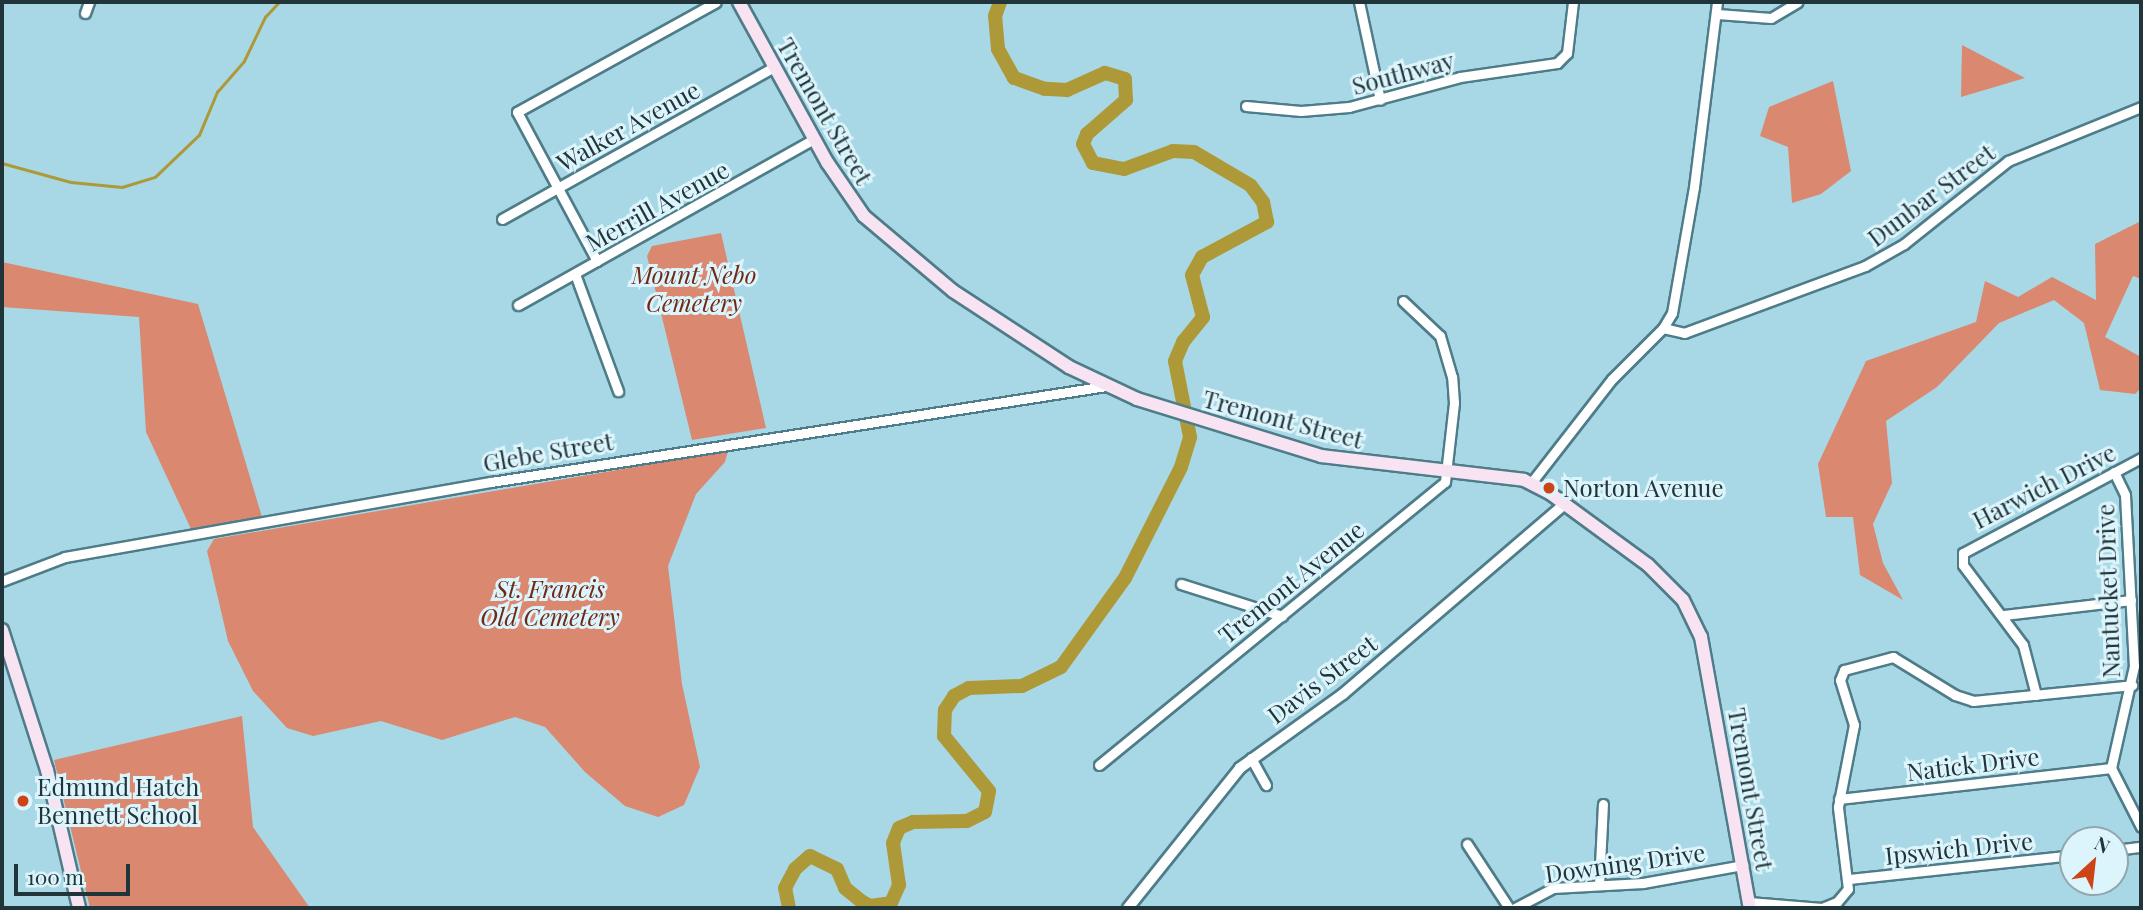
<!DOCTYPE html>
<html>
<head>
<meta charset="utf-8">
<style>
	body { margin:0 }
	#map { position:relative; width:2143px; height:910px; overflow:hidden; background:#a8d8e5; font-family:"Playfair Display",serif }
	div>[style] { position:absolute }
	.green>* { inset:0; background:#da8870 }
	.stream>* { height:2.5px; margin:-1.25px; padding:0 1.25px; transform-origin:1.25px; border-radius:1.25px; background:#ae9939 }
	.river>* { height:14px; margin:-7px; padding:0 7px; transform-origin:7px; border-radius:7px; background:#ae9939 }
	.roads { filter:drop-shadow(2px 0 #4e7c88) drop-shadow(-2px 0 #4e7c88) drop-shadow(0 2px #4e7c88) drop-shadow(0 -2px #4e7c88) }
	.minor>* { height:9px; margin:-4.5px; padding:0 4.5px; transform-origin:4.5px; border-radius:4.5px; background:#fff }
	.tertiary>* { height:10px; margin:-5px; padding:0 5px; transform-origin:5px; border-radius:5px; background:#fff }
	.secondary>* { height:12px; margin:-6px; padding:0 6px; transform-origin:6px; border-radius:6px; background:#f8e3f2 }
	.dots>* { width:19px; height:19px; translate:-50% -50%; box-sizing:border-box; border:4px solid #dcf4fb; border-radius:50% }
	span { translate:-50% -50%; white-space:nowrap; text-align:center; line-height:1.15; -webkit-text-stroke:6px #dcf4fb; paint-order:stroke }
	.street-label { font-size:24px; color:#213439 }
	.park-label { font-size:24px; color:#702914; font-style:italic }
	.poi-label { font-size:24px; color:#213439 }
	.left { translate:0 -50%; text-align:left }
	.frame { position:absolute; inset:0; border:4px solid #213439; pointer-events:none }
	.north { position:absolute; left:2059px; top:826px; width:70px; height:70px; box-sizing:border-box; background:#dcf4fb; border:2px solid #91a7ad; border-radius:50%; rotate:27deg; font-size:19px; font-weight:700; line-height:28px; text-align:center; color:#213439 }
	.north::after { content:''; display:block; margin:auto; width:24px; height:32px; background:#cd4517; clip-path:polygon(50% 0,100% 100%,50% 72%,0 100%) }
	.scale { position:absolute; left:14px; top:864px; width:116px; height:32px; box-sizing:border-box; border:4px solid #213439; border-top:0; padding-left:9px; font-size:21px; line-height:24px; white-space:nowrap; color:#213439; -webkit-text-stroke:5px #dcf4fb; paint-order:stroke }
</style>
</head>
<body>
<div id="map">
	<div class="green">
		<div style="clip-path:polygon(1962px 45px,2025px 78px,1961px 97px)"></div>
		<div style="clip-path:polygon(1833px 81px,1851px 171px,1821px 194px,1792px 203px,1788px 147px,1760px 136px,1769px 107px)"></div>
		<div style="clip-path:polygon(2141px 221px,2141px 279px,2133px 276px,2105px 337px,2141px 357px,2141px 388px,2135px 394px,2100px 390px,2084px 323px,2054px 300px,1999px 323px,1937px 387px,1886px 421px,1892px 483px,1873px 524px,1883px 563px,1903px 600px,1860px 575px,1853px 517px,1826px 517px,1818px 464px,1866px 361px,1976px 322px,1985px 281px,2018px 297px,2052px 277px,2096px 300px,2095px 244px)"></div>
		<div style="clip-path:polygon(721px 233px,766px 428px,692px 440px,647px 256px,652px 246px)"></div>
		<div style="clip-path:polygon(2px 262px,198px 304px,262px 517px,191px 529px,146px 432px,139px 317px,2px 307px)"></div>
		<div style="clip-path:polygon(728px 451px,725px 462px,696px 494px,668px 566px,682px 684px,700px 767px,684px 805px,658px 817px,625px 806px,585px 772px,545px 727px,515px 717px,442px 740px,381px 721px,313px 736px,287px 728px,253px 691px,228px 641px,207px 551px,214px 539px)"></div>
		<div style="clip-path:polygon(242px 716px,253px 827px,310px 908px,90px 908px,54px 760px)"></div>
	</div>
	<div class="stream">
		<div style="left:2px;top:163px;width:72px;rotate:15.4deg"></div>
		<div style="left:71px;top:182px;width:51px;rotate:5.6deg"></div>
		<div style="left:122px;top:187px;width:34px;rotate:-17deg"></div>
		<div style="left:155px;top:177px;width:61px;rotate:-43.7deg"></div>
		<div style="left:199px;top:135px;width:47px;rotate:-67.3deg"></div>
		<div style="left:217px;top:92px;width:41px;rotate:-48.9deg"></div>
		<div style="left:244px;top:61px;width:49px;rotate:-64.5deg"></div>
		<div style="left:265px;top:17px;width:21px;rotate:-47deg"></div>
	</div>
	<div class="river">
		<div style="left:789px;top:908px;width:20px;rotate:-101deg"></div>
		<div style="left:785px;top:888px;width:21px;rotate:-62deg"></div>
		<div style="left:795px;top:869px;width:20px;rotate:-41deg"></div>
		<div style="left:810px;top:856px;width:30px;rotate:26deg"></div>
		<div style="left:837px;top:869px;width:21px;rotate:67deg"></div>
		<div style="left:845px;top:888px;width:21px;rotate:39deg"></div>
		<div style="left:861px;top:901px;width:10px;rotate:29deg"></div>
		<div style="left:870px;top:906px;width:21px;rotate:-8deg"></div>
		<div style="left:891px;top:903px;width:20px;rotate:-66deg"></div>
		<div style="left:899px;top:885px;width:42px;rotate:-98.1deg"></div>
		<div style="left:893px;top:843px;width:16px;rotate:-68deg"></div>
		<div style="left:899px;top:828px;width:15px;rotate:-23deg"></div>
		<div style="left:913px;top:822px;width:54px;rotate:-1.1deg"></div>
		<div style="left:967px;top:821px;width:20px;rotate:-27deg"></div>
		<div style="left:985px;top:812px;width:21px;rotate:-79deg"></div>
		<div style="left:989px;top:791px;width:71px;rotate:-129.3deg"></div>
		<div style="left:944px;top:736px;width:26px;rotate:-88deg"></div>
		<div style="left:945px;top:710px;width:17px;rotate:-57deg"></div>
		<div style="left:954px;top:696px;width:17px;rotate:-28deg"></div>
		<div style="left:969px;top:688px;width:53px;rotate:-2.2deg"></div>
		<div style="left:1022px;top:686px;width:43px;rotate:-26deg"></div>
		<div style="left:1061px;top:667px;width:110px;rotate:-54.3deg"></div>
		<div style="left:1125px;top:578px;width:124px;rotate:-63.2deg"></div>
		<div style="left:1181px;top:467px;width:31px;rotate:-73deg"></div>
		<div style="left:1190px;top:437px;width:77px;rotate:-101.2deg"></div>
		<div style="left:1175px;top:361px;width:21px;rotate:-67deg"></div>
		<div style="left:1183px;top:342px;width:32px;rotate:-51deg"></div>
		<div style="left:1203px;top:317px;width:43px;rotate:-104.7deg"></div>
		<div style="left:1192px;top:275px;width:21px;rotate:-61deg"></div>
		<div style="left:1202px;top:257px;width:74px;rotate:-28.3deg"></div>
		<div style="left:1267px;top:222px;width:20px;rotate:-101deg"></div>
		<div style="left:1263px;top:202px;width:21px;rotate:-127deg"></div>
		<div style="left:1250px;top:185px;width:65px;rotate:-149.5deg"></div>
		<div style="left:1194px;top:152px;width:21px;rotate:-177deg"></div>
		<div style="left:1173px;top:151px;width:52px;rotate:159.8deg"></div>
		<div style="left:1124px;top:169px;width:32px;rotate:-169deg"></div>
		<div style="left:1093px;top:163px;width:21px;rotate:-118deg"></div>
		<div style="left:1083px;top:144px;width:11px;rotate:-68deg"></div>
		<div style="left:1087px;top:134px;width:52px;rotate:-41.1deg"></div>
		<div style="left:1126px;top:100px;width:21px;rotate:-93deg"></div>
		<div style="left:1125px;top:79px;width:21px;rotate:-163deg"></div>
		<div style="left:1105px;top:73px;width:42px;rotate:155.9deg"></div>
		<div style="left:1067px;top:90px;width:22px;rotate:-177deg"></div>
		<div style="left:1045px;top:89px;width:33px;rotate:-160deg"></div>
		<div style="left:1014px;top:78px;width:33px;rotate:-119deg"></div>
		<div style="left:998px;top:49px;width:33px;rotate:-95deg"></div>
		<div style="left:995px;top:16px;width:15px;rotate:-70deg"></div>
	</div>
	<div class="roads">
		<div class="minor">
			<div style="left:1359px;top:2px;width:100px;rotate:77.9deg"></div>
			<div style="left:85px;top:13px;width:12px;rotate:-70deg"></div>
			<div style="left:1717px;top:14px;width:54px;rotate:4.2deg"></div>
			<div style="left:1771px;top:18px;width:31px;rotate:-31deg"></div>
			<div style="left:1246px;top:106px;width:55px;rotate:5.2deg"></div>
			<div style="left:1301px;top:111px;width:48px;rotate:-4.8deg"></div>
			<div style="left:1349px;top:107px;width:115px;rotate:-15.1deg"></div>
			<div style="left:1460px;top:77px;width:98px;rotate:-8.2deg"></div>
			<div style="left:1557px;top:63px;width:14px;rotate:-45deg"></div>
			<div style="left:1567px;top:53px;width:51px;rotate:-83.3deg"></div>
			<div style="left:502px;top:219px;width:312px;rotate:-29.2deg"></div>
			<div style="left:597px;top:261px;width:169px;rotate:-118.2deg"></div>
			<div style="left:517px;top:112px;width:227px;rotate:-28.9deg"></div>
			<div style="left:575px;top:274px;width:125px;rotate:69.8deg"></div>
			<div style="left:518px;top:305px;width:339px;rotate:-29.3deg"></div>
			<div style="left:1663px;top:328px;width:22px;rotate:13deg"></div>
			<div style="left:1684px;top:333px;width:193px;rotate:-20.3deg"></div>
			<div style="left:1865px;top:266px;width:45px;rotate:-29.4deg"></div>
			<div style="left:1904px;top:244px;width:133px;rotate:-38.6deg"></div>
			<div style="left:2008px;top:161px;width:144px;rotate:-22.1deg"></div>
			<div style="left:2114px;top:472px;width:25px;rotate:64deg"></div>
			<div style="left:2125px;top:495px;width:171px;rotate:87deg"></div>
			<div style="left:2134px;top:666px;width:105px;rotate:102.7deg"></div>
			<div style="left:2111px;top:768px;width:66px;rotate:63deg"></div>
			<div style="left:1531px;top:483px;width:132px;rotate:-52.1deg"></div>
			<div style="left:1612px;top:379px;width:72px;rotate:-45deg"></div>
			<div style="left:1663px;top:328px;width:17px;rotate:-59deg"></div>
			<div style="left:1672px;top:313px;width:128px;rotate:-80.1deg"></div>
			<div style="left:1694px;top:187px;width:186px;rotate:-82.9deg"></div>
			<div style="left:2px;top:581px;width:67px;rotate:-20.9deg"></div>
			<div style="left:65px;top:557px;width:433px;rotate:-10deg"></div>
			<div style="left:491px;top:482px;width:622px;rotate:-8.87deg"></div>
			<div style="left:1181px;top:584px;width:106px;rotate:17.6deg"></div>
			<div style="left:2004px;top:615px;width:128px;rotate:-6.7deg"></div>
			<div style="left:2036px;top:695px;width:52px;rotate:-104.6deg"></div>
			<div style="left:2023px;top:645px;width:100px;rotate:-126.9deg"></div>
			<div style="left:1963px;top:565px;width:12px;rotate:-90deg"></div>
			<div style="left:1963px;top:553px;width:202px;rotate:-28.1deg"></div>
			<div style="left:1251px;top:758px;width:31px;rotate:61deg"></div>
			<div style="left:1099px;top:765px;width:447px;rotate:-39.3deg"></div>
			<div style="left:1445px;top:482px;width:80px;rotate:-83.5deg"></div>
			<div style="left:1454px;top:403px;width:26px;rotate:-94deg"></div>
			<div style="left:1452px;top:377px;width:43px;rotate:-106.3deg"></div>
			<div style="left:1440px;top:336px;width:51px;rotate:-136.6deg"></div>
			<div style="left:1839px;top:799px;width:274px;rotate:-6.5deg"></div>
			<div style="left:1467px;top:844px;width:77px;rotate:56.7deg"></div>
			<div style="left:2115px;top:850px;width:26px;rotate:-7deg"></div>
			<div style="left:1849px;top:879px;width:225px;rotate:-6.1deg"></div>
			<div style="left:1599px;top:885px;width:81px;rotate:-87.2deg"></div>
			<div style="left:1749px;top:902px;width:73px;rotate:4.7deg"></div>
			<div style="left:1822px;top:908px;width:16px;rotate:-22deg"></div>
			<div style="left:1837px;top:902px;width:17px;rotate:-50deg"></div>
			<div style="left:1848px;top:889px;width:83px;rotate:-97deg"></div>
			<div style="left:1838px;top:807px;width:84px;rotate:-79deg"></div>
			<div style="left:1854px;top:725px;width:47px;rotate:-107.3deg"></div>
			<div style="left:1840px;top:680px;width:11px;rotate:-68deg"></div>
			<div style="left:1844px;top:670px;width:51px;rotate:-14.9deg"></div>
			<div style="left:1893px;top:657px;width:73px;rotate:31.5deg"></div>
			<div style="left:1955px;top:695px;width:19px;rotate:18deg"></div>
			<div style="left:1973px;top:701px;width:160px;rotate:-5.7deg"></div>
			<div style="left:1515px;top:908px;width:43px;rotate:-27.8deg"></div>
			<div style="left:1553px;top:888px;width:90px;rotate:-3.2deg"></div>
			<div style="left:1643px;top:883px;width:102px;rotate:-10.2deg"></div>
		</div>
		<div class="tertiary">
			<div style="left:1128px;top:908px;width:179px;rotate:-51.3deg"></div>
			<div style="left:1240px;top:768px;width:127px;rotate:-35.7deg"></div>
			<div style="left:1343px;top:694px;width:292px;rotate:-40.6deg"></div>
		</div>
		<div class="secondary">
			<div style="left:739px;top:2px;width:183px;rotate:61.2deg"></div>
			<div style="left:827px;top:162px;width:65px;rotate:55.6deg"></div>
			<div style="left:864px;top:216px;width:116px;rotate:40.1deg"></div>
			<div style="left:953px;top:291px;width:139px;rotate:33.2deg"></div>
			<div style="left:1069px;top:367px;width:75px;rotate:25.2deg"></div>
			<div style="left:1137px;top:399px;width:193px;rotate:17.2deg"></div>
			<div style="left:1321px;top:456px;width:204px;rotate:6.7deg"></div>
			<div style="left:1524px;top:480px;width:30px;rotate:27deg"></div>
			<div style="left:1551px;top:494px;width:120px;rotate:36.2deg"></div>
			<div style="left:1648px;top:565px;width:49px;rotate:45deg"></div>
			<div style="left:1683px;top:600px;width:41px;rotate:64.1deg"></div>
			<div style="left:1701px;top:637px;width:275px;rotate:79.8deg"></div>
			<div style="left:2px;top:630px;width:147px;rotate:72.2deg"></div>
			<div style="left:47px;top:770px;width:142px;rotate:76.9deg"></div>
		</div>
	</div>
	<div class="dots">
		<div style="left:1549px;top:488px;background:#cd4517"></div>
		<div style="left:23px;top:801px;background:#cd4517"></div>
	</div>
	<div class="street-label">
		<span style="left:1403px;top:73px;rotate:-15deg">Southway</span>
		<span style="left:825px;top:111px;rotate:60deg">Tremont Street</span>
		<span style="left:628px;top:126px;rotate:-29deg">Walker Avenue</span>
		<span style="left:1931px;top:195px;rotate:-37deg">Dunbar Street</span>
		<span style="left:657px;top:206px;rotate:-29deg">Merrill Avenue</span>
		<span style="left:1283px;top:419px;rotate:15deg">Tremont Street</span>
		<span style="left:548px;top:452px;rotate:-10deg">Glebe Street</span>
		<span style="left:2044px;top:486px;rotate:-27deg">Harwich Drive</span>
		<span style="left:1291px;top:582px;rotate:-39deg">Tremont Avenue</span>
		<span style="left:2108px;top:591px;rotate:-92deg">Nantucket Drive</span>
		<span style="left:1322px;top:679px;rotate:-37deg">Davis Street</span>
		<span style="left:1973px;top:764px;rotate:-7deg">Natick Drive</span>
		<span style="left:1751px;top:789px;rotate:80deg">Tremont Street</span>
		<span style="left:1959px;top:848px;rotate:-6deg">Ipswich Drive</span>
		<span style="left:1625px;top:863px;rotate:-8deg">Downing Drive</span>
	</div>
	<div class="park-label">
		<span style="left:694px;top:289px">Mount Nebo<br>Cemetery</span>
		<span style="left:550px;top:603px">St. Francis<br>Old Cemetery</span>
	</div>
	<div class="poi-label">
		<span class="left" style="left:1563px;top:488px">Norton Avenue</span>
		<span class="left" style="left:37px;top:801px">Edmund Hatch<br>Bennett School</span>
	</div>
	<div class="frame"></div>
	<div class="north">N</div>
	<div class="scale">100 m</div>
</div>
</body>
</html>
